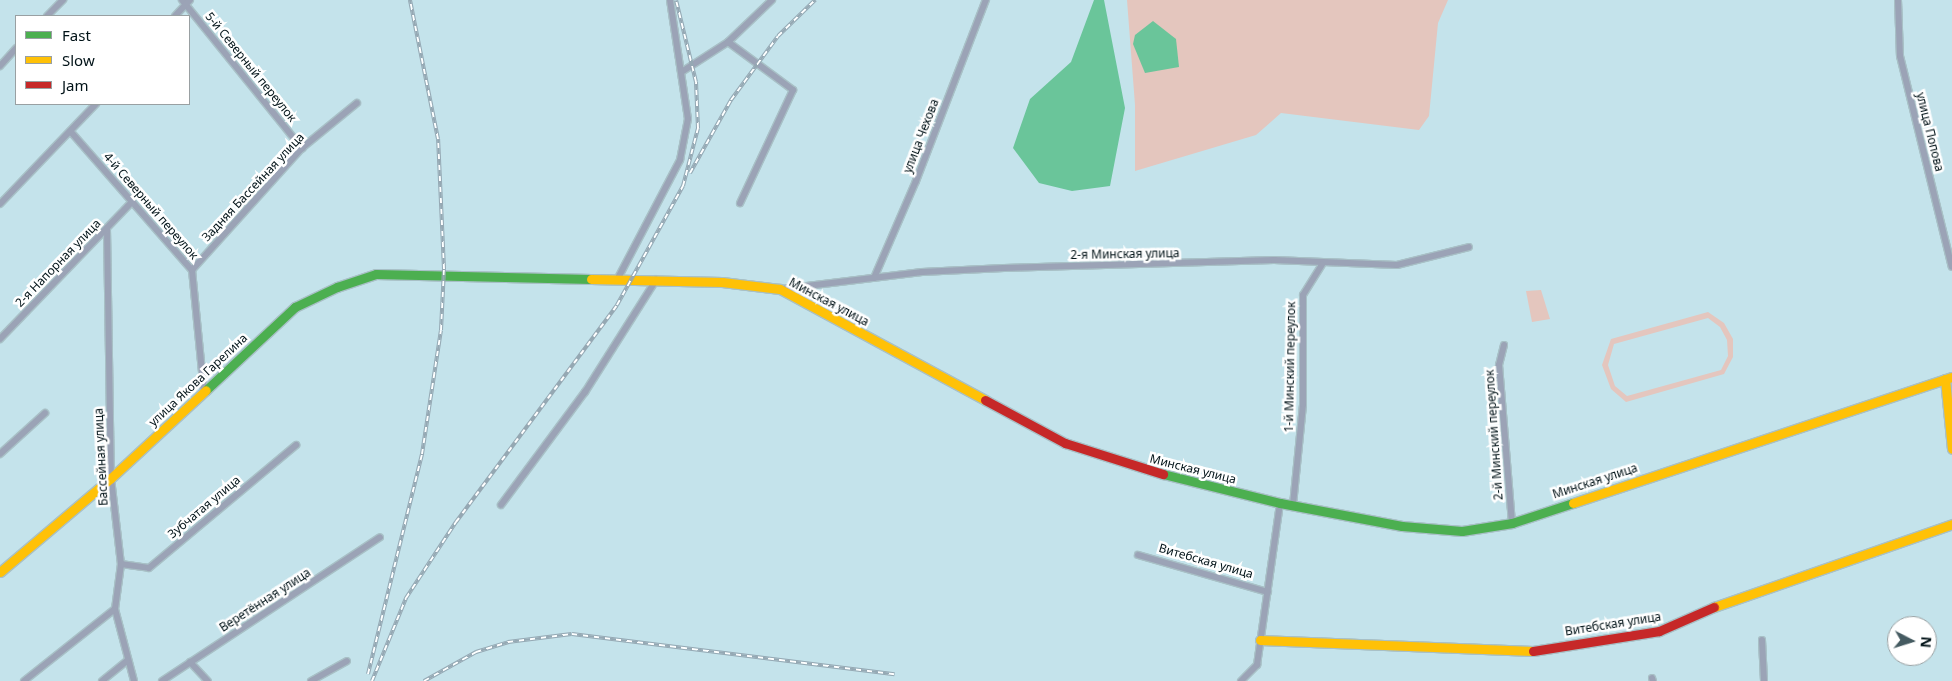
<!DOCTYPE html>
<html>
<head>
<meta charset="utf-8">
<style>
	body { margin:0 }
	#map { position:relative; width:1952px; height:681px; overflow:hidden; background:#c4e3eb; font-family:"Noto Sans",sans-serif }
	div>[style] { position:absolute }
	.green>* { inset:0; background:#e4c6be }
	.water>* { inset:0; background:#6ac59a }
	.roads { filter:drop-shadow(1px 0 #a8c0c6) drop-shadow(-1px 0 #a8c0c6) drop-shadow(0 1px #a8c0c6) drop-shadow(0 -1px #a8c0c6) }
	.street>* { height:6px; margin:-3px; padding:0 3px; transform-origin:3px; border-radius:3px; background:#9ba3b6 }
	.fast>* { height:9px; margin:-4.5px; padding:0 4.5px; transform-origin:4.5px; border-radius:4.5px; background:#4caf50 }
	.slow>* { height:9px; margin:-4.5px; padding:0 4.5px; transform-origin:4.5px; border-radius:4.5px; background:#ffc107 }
	.jam>* { height:9px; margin:-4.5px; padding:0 4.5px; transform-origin:4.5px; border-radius:4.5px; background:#c62828 }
	.rail>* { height:4px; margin-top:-2px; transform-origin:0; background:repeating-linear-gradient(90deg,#fff 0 5.5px,#95a8b3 0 11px); box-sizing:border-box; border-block:1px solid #95a8b3 }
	span { translate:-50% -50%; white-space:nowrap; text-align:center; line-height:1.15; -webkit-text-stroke:5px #fff; paint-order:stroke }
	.street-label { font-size:12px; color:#001217 }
	.legend { position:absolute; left:15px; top:15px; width:175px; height:90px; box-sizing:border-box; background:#fff; border:1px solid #99a0a2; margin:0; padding:6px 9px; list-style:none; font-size:15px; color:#001217 }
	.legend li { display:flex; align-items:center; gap:10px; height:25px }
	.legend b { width:25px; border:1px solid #99a0a2 }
	.north { position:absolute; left:1887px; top:616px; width:50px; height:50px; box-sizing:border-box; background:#fff; border:1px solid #99a0a2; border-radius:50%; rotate:95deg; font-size:14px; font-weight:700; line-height:20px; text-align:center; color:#001217 }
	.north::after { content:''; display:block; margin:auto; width:18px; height:22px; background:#455b61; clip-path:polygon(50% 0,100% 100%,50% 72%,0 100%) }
</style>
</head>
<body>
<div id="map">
	<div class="green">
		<div style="clip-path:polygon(1127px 0,1448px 0,1438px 23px,1429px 116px,1419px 130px,1281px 113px,1256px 135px,1135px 171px,1135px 105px)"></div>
		<div style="clip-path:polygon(1541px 290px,1550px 319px,1532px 322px,1526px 291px)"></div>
		<div style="clip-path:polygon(evenodd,1708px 312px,1724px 323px,1733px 339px,1733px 357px,1724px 374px,1626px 402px,1611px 389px,1602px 365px,1611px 339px,1708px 312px,1708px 318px,1720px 327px,1727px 340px,1728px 356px,1721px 370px,1627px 396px,1615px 386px,1608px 365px,1614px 344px,1708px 318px)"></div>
	</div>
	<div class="water">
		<div style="clip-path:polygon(1094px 0,1104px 0,1125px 108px,1110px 186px,1072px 191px,1039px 183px,1013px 148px,1030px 99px,1071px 62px)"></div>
		<div style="clip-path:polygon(1153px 21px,1176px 39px,1179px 67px,1145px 73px,1133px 44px,1135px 35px)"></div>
	</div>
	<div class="roads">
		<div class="street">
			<div style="left:182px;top:0;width:191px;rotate:51deg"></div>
			<div style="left:1898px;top:0;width:56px;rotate:88deg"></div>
			<div style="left:1900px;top:56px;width:217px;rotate:76.2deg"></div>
			<div style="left:47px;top:16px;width:23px;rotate:-45deg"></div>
			<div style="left:175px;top:16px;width:22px;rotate:-47deg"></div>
			<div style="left:728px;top:42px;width:61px;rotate:-43.7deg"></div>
			<div style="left:0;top:66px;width:24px;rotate:-48deg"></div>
			<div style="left:683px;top:71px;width:54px;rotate:-32.8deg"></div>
			<div style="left:728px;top:42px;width:81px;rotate:36.4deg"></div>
			<div style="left:793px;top:90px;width:125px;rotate:115.1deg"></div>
			<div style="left:71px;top:132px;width:184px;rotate:48.8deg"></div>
			<div style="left:192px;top:270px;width:124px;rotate:84.4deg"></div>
			<div style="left:0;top:204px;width:139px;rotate:-46.2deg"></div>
			<div style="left:107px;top:229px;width:249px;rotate:89.1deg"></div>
			<div style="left:111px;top:478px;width:87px;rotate:83.4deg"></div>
			<div style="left:121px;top:564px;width:45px;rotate:97.6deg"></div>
			<div style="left:115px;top:609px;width:74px;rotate:75.2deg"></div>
			<div style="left:192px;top:270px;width:164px;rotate:-48deg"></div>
			<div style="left:302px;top:148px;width:71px;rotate:-39.3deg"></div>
			<div style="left:874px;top:278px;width:106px;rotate:-66.6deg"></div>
			<div style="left:916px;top:181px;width:194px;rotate:-68.9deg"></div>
			<div style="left:617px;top:280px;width:136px;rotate:-62.3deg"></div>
			<div style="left:680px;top:160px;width:42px;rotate:-79deg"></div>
			<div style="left:688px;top:119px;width:120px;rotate:-98.6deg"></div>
			<div style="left:782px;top:289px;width:141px;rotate:-6.9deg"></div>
			<div style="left:922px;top:272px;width:82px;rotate:-2.8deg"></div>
			<div style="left:1004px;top:268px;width:270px;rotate:-1.7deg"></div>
			<div style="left:1274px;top:260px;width:123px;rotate:2.3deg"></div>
			<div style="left:1397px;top:265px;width:74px;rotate:-14deg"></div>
			<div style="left:0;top:339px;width:190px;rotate:-46.1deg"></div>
			<div style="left:1504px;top:345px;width:21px;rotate:104deg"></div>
			<div style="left:1499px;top:365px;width:159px;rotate:85.3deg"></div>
			<div style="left:0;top:454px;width:61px;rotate:-42.3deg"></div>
			<div style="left:501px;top:505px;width:141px;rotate:-53.4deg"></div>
			<div style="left:585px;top:392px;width:133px;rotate:-57.6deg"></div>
			<div style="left:1293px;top:505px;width:101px;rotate:-84.3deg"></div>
			<div style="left:1303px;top:404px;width:109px;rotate:-90deg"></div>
			<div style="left:1303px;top:295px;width:36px;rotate:-58deg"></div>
			<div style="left:1138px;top:555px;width:135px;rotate:15.9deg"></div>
			<div style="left:121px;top:564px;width:28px;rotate:8deg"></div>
			<div style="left:149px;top:568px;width:192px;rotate:-39.9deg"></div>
			<div style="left:1762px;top:640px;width:41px;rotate:87.2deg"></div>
			<div style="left:190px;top:662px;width:26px;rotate:47deg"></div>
			<div style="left:1652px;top:678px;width:3px;rotate:72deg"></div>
			<div style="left:24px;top:681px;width:116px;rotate:-38.4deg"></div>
			<div style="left:102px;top:681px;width:32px;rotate:-39deg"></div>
			<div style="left:162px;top:681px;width:261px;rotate:-33.4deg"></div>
			<div style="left:311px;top:681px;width:41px;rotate:-29.1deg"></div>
			<div style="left:1241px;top:681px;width:23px;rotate:-45deg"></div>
			<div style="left:1257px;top:665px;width:164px;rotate:-81.9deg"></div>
		</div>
		<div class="fast">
			<div style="left:206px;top:390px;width:122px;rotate:-43deg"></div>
			<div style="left:295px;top:307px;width:47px;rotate:-25.5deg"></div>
			<div style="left:337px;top:287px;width:41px;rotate:-18.4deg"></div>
			<div style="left:376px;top:274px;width:215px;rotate:1.3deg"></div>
			<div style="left:1163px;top:474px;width:121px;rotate:13.9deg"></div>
			<div style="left:1280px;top:503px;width:124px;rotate:10.7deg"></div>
			<div style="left:1402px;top:526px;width:60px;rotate:4.8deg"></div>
			<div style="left:1462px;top:531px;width:51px;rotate:-9.1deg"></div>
			<div style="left:1512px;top:523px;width:64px;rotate:-18.2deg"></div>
		</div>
		<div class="slow">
			<div style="left:591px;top:279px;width:131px;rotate:1.3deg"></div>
			<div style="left:722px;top:282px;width:58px;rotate:6.9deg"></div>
			<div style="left:780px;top:289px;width:233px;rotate:28.4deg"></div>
			<div style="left:1945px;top:379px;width:70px;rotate:84.3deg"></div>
			<div style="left:1573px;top:503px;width:399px;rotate:-18.4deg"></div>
			<div style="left:0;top:572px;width:145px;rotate:-40.3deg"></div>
			<div style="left:111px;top:478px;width:129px;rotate:-42.8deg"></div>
			<div style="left:1714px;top:607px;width:252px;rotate:-19.2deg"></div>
			<div style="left:1260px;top:640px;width:273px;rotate:2.3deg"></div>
		</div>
		<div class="jam">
			<div style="left:985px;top:400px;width:91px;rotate:28.3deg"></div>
			<div style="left:1065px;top:443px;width:103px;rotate:17.6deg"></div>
			<div style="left:1533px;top:651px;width:128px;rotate:-9deg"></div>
			<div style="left:1659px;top:631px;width:60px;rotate:-23.6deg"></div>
		</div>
	</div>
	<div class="rail">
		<div style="left:690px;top:173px;width:84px;rotate:-60.7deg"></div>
		<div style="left:731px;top:100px;width:79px;rotate:-53.7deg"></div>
		<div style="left:778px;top:36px;width:52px;rotate:-44.2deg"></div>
		<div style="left:368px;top:674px;width:227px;rotate:-76.2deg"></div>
		<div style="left:422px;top:454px;width:125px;rotate:-81.3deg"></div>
		<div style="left:441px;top:330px;width:61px;rotate:-87.2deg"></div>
		<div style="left:444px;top:269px;width:130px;rotate:-92.6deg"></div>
		<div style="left:438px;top:139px;width:142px;rotate:-101.4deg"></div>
		<div style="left:372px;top:681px;width:90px;rotate:-67.7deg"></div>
		<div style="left:406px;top:598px;width:91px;rotate:-56.7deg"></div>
		<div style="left:456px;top:522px;width:270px;rotate:-53.4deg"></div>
		<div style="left:617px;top:305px;width:136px;rotate:-61deg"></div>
		<div style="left:683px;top:186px;width:60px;rotate:-75.5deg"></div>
		<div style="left:698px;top:128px;width:46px;rotate:-92.5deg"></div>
		<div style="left:696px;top:82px;width:84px;rotate:-103.7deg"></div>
		<div style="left:424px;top:681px;width:60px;rotate:-29.1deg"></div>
		<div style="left:476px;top:652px;width:34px;rotate:-17deg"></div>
		<div style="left:508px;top:642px;width:64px;rotate:-7.1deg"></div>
		<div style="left:572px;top:634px;width:325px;rotate:7.1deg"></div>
	</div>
	<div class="street-label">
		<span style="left:251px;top:67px;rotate:51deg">5-й Северный переулок</span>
		<span style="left:1930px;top:132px;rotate:76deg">улица Попова</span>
		<span style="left:921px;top:136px;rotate:-69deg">улица Чехова</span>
		<span style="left:253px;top:187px;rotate:-47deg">Задняя Бассейная улица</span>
		<span style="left:151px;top:206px;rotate:49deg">4-й Северный переулок</span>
		<span style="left:1125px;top:254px;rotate:-1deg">2-я Минская улица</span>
		<span style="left:58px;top:263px;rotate:-46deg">2-я Напорная улица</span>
		<span style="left:829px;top:302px;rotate:28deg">Минская улица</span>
		<span style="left:1290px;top:367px;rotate:-89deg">1-й Минский переулок</span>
		<span style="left:198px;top:380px;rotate:-43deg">улица Якова Гарелина</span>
		<span style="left:1494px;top:435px;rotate:-94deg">2-й Минский переулок</span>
		<span style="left:101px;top:457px;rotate:-93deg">Бассейная улица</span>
		<span style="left:1193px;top:469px;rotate:14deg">Минская улица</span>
		<span style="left:1595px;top:481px;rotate:-18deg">Минская улица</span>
		<span style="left:204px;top:507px;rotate:-40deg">Зубчатая улица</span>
		<span style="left:1206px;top:561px;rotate:16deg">Витебская улица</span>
		<span style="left:265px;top:600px;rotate:-33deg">Веретённая улица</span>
		<span style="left:1613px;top:624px;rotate:-9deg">Витебская улица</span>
	</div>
	<ul class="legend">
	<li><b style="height:6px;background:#4caf50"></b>Fast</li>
	<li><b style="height:6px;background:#ffc107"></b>Slow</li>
	<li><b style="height:6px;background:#c62828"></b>Jam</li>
	</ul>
	<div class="north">N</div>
</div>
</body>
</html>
